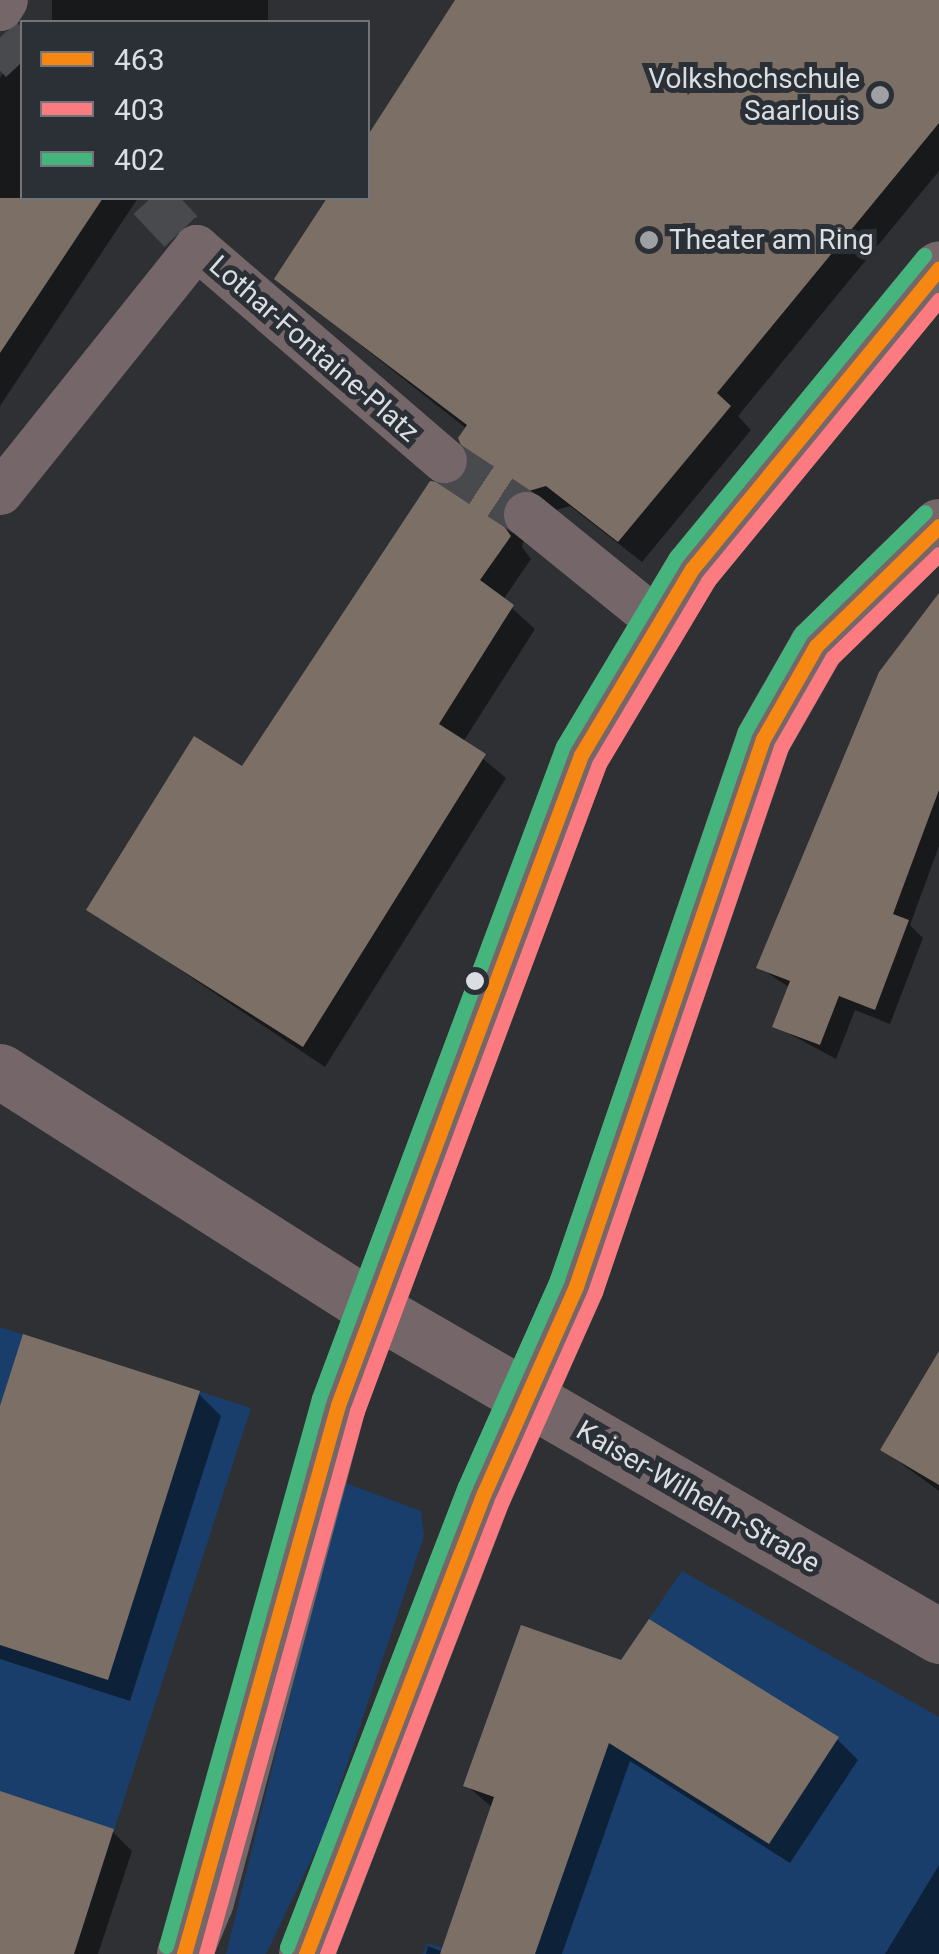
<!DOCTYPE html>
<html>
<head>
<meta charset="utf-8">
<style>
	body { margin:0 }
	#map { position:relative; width:939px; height:1954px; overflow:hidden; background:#2e3033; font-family:Roboto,sans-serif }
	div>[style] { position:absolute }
	.green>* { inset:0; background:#1a3e6c }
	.shadow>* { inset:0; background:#0007; transform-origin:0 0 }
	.building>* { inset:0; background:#7c6f66 }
	.pedestrian-tunnel>* { height:45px; margin-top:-22.5px; transform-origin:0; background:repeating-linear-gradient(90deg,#484a4d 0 45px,transparent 0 67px) }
	.pedestrian>* { height:45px; margin:-22.5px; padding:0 22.5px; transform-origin:22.5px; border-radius:22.5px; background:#756669 }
	.minor>* { height:55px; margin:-27.5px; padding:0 27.5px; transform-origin:27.5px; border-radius:27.5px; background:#756669 }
	.tertiary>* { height:55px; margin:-27.5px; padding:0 27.5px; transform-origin:27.5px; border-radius:27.5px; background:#756669 }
	.bus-1>* { height:15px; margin:-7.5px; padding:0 7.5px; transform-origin:7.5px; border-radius:7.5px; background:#f68712 }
	.bus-2>* { height:15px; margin:-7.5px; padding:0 7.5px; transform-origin:7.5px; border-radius:7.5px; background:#fb7b81 }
	.bus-3>* { height:15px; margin:-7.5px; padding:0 7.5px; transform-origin:7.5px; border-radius:7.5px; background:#45b57d }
	.dots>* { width:28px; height:28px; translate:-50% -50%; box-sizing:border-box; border:5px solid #2b3036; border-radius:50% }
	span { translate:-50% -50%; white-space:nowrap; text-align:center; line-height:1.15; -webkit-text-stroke:10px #2b3036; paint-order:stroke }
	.poi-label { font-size:28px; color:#dadde1 }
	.right { translate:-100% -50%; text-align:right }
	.left { translate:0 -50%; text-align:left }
	.street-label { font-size:28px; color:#dadde1 }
	.legend { position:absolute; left:20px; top:20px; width:350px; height:180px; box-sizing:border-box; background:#2b3036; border:2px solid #71757a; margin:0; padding:12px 18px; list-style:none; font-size:30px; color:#dadde1 }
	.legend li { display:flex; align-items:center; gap:20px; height:50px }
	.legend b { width:50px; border:2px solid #71757a }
</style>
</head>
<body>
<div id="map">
	<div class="green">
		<div style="clip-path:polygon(0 1327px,251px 1408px,74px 1954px,0 1954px)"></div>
		<div style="clip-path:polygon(343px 1482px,421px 1511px,424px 1536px,324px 1833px,266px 1954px,226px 1954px)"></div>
		<div style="clip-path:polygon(682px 1571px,939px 1717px,939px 1954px,423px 1954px,427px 1943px,442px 1948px,494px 1797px,463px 1786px,521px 1625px,621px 1660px)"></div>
	</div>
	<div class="shadow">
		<div style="left:52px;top:0;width:216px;height:27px"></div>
		<div style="clip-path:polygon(458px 0,939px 0,939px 171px,738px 416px,751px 430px,642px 562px,570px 506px,528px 518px,522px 547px,531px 559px,503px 600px,535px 629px,463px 742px,506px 778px,325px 1067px,89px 909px,243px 769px,472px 466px,467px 429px,277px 279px,330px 198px,368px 198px,368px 139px)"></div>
		<div style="clip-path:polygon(22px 44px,22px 198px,138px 198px,0 406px,0 78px)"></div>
		<div style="clip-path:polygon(939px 597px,939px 846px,910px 925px,923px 938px,890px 1024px,855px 1010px,836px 1059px,775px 1026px,790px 988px,759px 967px)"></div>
		<div style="clip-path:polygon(939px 1356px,939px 1491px,883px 1450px)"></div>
		<div style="clip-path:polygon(199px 1394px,221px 1416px,130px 1701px,0 1659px,0 1415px)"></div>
		<div style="clip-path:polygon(522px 1628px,837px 1739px,858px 1760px,790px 1863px,630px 1761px,562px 1954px,426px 1954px,428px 1946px,443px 1952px,493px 1808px,466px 1785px)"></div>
		<div style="clip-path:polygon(0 1794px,113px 1832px,132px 1851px,98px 1954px,0 1954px)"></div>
		<div style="clip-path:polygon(939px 1865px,939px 1954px,885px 1954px)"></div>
	</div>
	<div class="building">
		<div style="clip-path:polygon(455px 0,939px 0,939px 123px,717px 393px,731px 406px,618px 542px,546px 486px,505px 498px,501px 522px,511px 536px,480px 580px,514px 605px,439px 724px,486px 754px,303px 1047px,86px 910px,194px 736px,242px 766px,430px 481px,454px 484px,470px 466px,458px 438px,467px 425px,274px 279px,327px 198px,368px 198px,368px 135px)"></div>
		<div style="clip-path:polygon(0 198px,103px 198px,0 353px)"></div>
		<div style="clip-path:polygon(939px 593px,939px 790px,893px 914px,909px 920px,875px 1010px,839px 996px,820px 1045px,772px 1027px,790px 981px,756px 968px,879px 672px)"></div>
		<div style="clip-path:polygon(23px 1334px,200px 1391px,108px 1680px,0 1645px,0 1406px)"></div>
		<div style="clip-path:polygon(939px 1351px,939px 1485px,880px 1450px)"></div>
		<div style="clip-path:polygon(649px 1619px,839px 1737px,769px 1844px,609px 1743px,535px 1954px,440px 1954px,494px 1797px,463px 1786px,521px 1625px,621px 1660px)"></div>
		<div style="clip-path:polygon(0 1791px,114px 1829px,74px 1954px,0 1954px)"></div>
	</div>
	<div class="pedestrian-tunnel">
		<div style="left:0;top:37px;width:33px;rotate:47deg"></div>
		<div style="left:150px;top:198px;width:67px;rotate:46.8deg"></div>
		<div style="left:444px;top:460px;width:98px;rotate:33.4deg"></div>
	</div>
	<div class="pedestrian">
		<div style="left:0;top:8px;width:9px;rotate:-58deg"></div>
		<div style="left:0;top:492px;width:314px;rotate:-51.3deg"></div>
		<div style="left:196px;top:247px;width:327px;rotate:40.7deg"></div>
		<div style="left:526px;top:514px;width:170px;rotate:39deg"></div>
	</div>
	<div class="minor">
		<div style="left:0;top:1071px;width:441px;rotate:32.5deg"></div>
		<div style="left:372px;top:1308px;width:655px;rotate:30.05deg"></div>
	</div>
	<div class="tertiary">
		<div style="left:184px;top:1954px;width:57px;rotate:-67.5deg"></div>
		<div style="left:206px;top:1901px;width:513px;rotate:-75.1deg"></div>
		<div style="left:338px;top:1405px;width:694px;rotate:-69.5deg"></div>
		<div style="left:581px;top:755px;width:217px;rotate:-59.2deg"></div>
		<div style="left:692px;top:569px;width:389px;rotate:-50.6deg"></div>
		<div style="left:306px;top:1954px;width:494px;rotate:-68.9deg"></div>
		<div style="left:484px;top:1493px;width:227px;rotate:-66deg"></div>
		<div style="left:576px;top:1286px;width:578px;rotate:-71.13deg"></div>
		<div style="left:763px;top:739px;width:107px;rotate:-60.3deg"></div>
		<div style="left:816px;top:646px;width:172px;rotate:-44.3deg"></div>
	</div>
	<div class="bus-1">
		<div style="left:184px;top:1954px;width:570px;rotate:-74.33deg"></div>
		<div style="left:338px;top:1405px;width:694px;rotate:-69.5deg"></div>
		<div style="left:581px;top:755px;width:217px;rotate:-59.2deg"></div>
		<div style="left:692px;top:569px;width:389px;rotate:-50.6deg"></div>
		<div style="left:306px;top:1954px;width:494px;rotate:-68.9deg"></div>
		<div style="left:484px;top:1493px;width:227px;rotate:-66deg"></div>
		<div style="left:576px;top:1286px;width:578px;rotate:-71.13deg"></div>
		<div style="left:763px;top:739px;width:107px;rotate:-60.3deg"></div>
		<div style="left:816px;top:646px;width:172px;rotate:-44.3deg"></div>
	</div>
	<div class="bus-2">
		<div style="left:206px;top:1954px;width:564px;rotate:-74.46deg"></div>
		<div style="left:357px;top:1411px;width:691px;rotate:-69.49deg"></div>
		<div style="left:599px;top:764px;width:213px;rotate:-59.2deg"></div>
		<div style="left:708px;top:581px;width:364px;rotate:-50.6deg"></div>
		<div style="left:327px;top:1954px;width:486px;rotate:-68.9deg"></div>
		<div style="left:502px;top:1501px;width:229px;rotate:-66deg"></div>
		<div style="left:595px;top:1292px;width:576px;rotate:-71.16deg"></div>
		<div style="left:781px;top:747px;width:103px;rotate:-60.2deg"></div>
		<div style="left:832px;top:658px;width:149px;rotate:-44.2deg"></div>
	</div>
	<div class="bus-3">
		<div style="left:166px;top:1946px;width:569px;rotate:-74.4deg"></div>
		<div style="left:319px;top:1398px;width:696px;rotate:-69.48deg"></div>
		<div style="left:563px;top:746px;width:220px;rotate:-59.1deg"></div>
		<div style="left:676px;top:557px;width:391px;rotate:-50.6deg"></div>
		<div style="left:287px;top:1947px;width:494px;rotate:-68.9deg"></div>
		<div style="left:465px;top:1486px;width:227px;rotate:-66deg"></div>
		<div style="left:557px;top:1279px;width:579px;rotate:-71.06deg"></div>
		<div style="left:745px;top:731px;width:113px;rotate:-60.3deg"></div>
		<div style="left:801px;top:633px;width:173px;rotate:-44.3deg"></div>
	</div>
	<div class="dots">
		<div style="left:880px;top:95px;background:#9ea0a4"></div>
		<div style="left:649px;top:240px;background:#9ea0a4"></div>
		<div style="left:475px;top:981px;background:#dadde1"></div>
	</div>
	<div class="poi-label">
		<span class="right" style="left:860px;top:95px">Volkshochschule<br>Saarlouis</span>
		<span class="left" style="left:669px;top:240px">Theater am Ring</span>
	</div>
	<div class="street-label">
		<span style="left:314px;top:349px;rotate:41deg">Lothar-Fontaine-Platz</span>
		<span style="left:698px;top:1497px;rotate:30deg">Kaiser-Wilhelm-Straße</span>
	</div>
	<ul class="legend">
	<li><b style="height:12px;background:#f68712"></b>463</li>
	<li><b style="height:12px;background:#fb7b81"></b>403</li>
	<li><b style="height:12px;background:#45b57d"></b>402</li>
	</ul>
</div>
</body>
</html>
